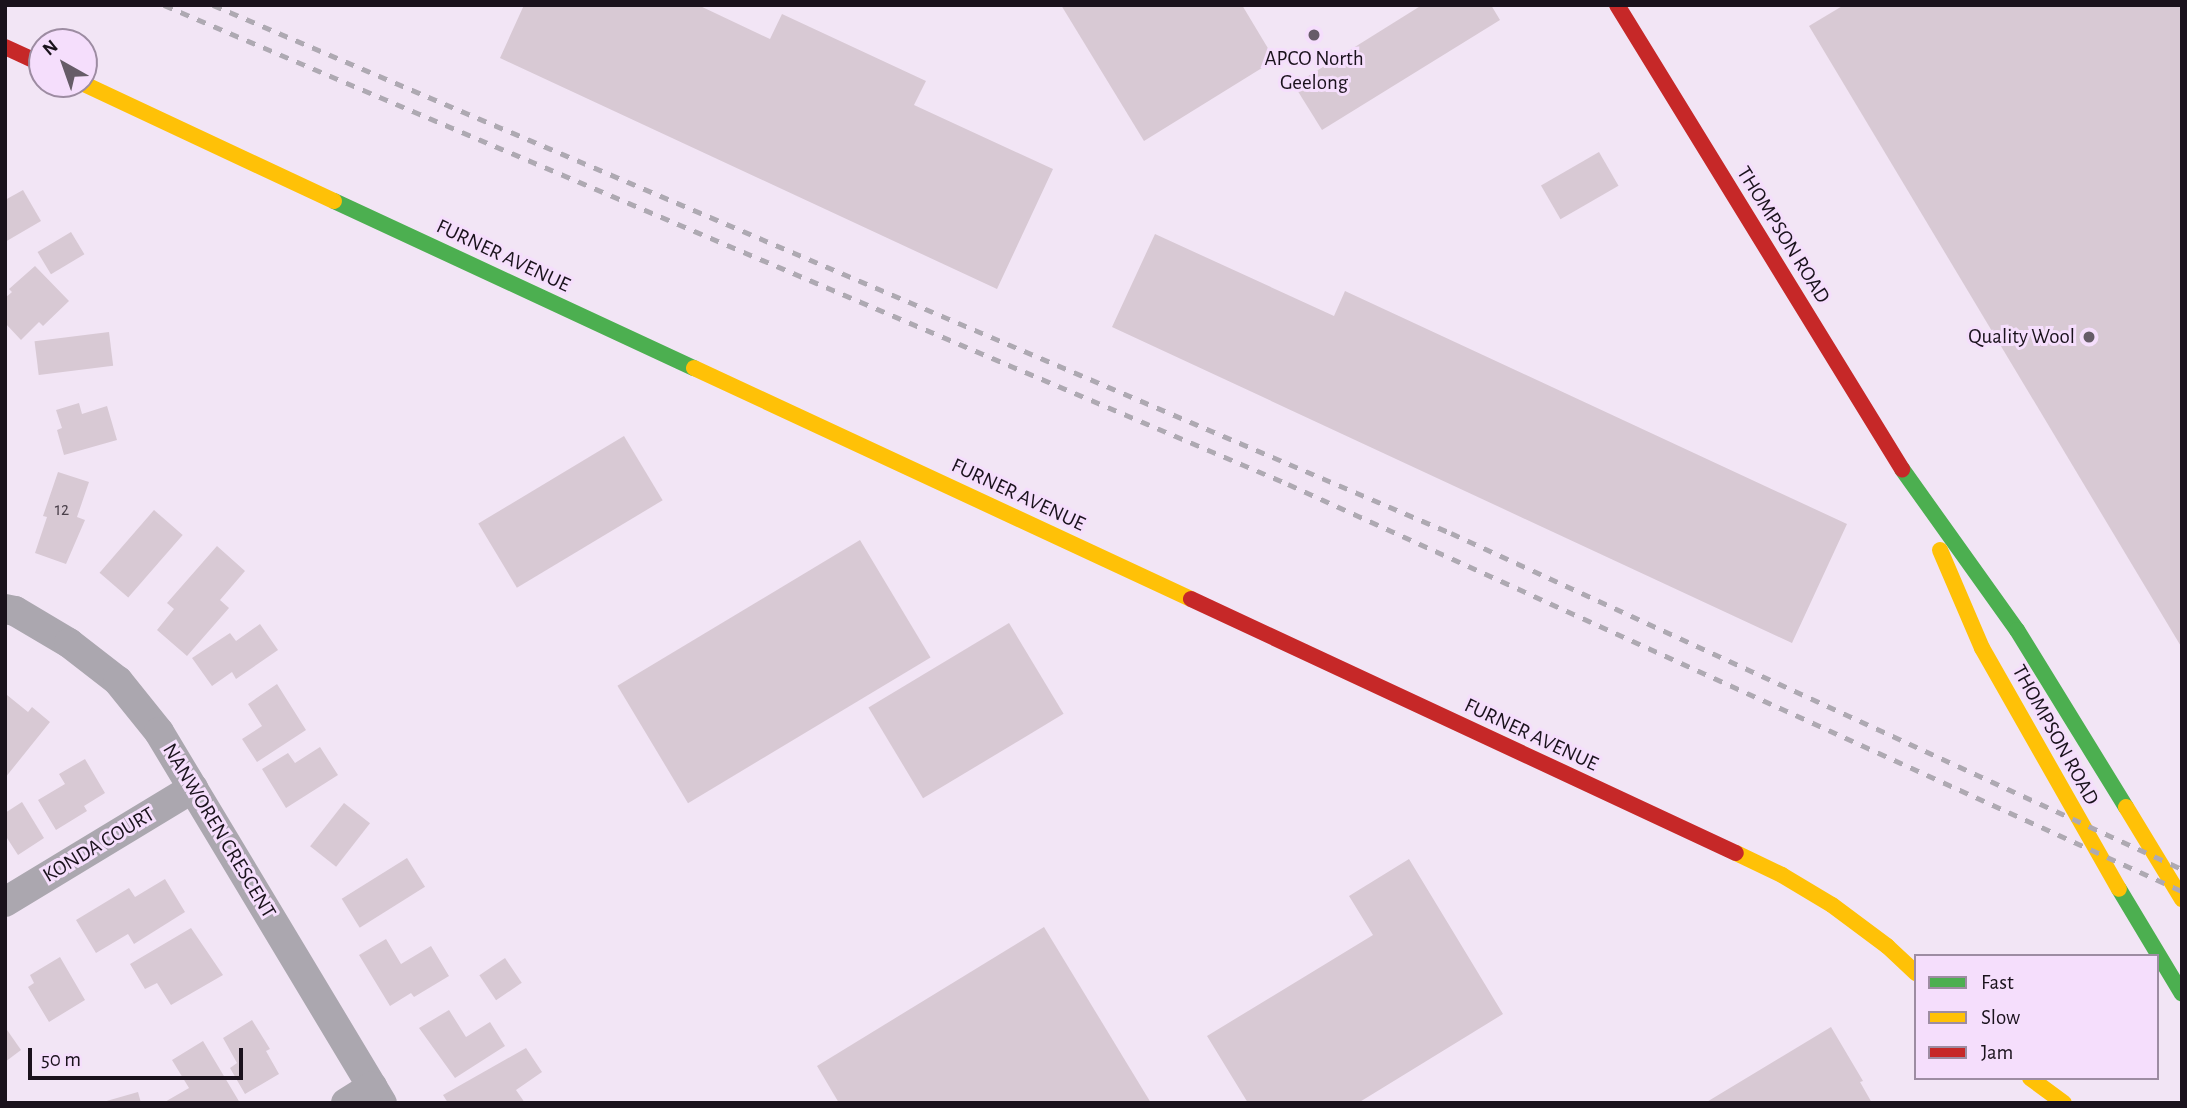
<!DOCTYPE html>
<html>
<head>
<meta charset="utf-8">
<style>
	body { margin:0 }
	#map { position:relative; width:2187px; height:1108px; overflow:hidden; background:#f2e5f5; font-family:"Alegreya Sans",sans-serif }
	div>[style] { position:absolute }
	.building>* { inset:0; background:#d8c9d4; transform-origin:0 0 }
	.street>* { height:30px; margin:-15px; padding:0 15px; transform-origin:15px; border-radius:15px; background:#aba7af }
	.fast>* { height:16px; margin:-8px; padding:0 8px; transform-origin:8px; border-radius:8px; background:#4caf50 }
	.slow>* { height:16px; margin:-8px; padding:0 8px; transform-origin:8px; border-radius:8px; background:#ffc107 }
	.jam>* { height:16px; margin:-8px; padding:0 8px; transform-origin:8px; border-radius:8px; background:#c62828 }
	.rail>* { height:5px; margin-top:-2.5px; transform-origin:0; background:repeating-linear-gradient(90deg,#aea9b2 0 9px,transparent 0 18px) }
	.dots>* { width:19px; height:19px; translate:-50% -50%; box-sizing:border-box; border:4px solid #f5defc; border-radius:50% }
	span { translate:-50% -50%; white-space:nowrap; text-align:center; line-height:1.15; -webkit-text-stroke:6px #f5defc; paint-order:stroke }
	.number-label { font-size:18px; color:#4a404a }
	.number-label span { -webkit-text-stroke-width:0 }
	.poi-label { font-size:21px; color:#1a121c }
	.right { translate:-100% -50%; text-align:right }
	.street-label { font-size:21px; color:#1a121c }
	.frame { position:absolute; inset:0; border:7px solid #1a121c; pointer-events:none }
	.legend { position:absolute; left:1914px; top:954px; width:245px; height:126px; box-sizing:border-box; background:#f5defc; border:2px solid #9d8ca2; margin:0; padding:9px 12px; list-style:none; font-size:21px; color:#1a121c }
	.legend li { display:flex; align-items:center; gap:14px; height:35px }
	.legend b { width:35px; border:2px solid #9d8ca2 }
	.north { position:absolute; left:28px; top:28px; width:70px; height:70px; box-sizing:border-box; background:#f5defc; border:2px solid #9d8ca2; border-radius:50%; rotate:320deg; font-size:19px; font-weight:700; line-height:28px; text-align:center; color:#1a121c }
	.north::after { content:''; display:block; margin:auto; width:24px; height:32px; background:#665c68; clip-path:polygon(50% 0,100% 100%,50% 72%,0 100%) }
	.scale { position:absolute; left:28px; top:1048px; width:215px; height:32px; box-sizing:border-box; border:4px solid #1a121c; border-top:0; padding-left:9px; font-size:21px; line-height:24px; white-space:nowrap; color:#1a121c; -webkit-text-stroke:5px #f5defc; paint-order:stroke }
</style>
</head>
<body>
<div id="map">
	<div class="building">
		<div style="clip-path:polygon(524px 5px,698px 5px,770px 39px,782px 14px,926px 81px,914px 105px,1053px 169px,997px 289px,500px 58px)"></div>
		<div style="clip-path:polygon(1061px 5px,1242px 5px,1275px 60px,1144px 141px)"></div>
		<div style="clip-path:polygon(1422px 5px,1491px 5px,1500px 20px,1322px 130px,1294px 85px)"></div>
		<div style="clip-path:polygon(1844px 5px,2182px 5px,2182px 648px,1809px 26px)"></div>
		<div style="left:1599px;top:152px;width:39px;height:67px;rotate:60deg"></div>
		<div style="clip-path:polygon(23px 190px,41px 221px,5px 242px,5px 200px)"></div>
		<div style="left:71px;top:232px;width:26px;height:39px;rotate:59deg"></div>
		<div style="clip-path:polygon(1155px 234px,1334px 316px,1345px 291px,1847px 524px,1792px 643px,1112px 327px)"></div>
		<div style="clip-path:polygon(35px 266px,69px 301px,43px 326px,39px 322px,21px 340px,5px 323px,5px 298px,12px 292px,9px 289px)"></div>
		<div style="left:109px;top:332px;width:34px;height:75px;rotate:83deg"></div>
		<div style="clip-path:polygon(79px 403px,82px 414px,107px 406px,117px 440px,64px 455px,57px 430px,62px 428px,56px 410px)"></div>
		<div style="left:624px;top:436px;width:75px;height:170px;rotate:59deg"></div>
		<div style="clip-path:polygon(58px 472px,89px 482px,77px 517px,85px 520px,66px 564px,35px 553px,47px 517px,43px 516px)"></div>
		<div style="left:154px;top:510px;width:38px;height:83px;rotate:41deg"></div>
		<div style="left:860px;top:540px;width:137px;height:283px;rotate:59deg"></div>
		<div style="clip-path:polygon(217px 546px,245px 571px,220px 600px,229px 608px,187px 656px,157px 630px,174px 609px,167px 603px)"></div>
		<div style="left:1009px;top:623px;width:106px;height:164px;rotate:59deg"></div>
		<div style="clip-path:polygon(260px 624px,278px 650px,236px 679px,232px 672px,212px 686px,192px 658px,230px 633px,236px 641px)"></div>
		<div style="clip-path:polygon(277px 684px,306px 730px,257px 762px,242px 739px,262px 726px,248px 704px)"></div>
		<div style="clip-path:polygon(7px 695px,28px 712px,32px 707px,50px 722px,5px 778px)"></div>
		<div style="clip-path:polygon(320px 747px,338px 775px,286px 808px,262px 769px,288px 753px,295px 763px)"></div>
		<div style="clip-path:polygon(85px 759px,105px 793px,84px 806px,87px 811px,56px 830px,38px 800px,65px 784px,59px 774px)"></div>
		<div style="clip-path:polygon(22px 802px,44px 838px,18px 855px,5px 835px,5px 813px)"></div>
		<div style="left:344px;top:803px;width:33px;height:55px;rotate:38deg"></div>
		<div style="left:407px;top:858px;width:34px;height:77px;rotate:58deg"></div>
		<div style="clip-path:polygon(1409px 859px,1503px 1014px,1358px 1103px,1248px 1103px,1207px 1036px,1373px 935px,1349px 896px)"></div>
		<div style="clip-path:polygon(165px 879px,185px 912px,134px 944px,128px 934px,96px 953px,76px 920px,129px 888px,135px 897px)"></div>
		<div style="clip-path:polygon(1044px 927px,1151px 1103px,839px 1103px,817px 1066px)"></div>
		<div style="clip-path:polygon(191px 928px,223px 975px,171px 1005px,157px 983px,145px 989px,130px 964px)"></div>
		<div style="clip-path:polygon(386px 939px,401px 964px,431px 946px,449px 976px,414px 997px,411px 993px,390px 1006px,359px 955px)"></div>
		<div style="clip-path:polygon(60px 957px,85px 1000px,49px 1022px,28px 987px,34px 983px,30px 975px)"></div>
		<div style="left:505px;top:958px;width:30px;height:31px;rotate:56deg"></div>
		<div style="clip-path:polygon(449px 1010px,466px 1037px,490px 1022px,505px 1046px,455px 1078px,419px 1028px)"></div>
		<div style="clip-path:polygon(252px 1020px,270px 1049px,266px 1051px,279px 1074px,245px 1094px,230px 1068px,237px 1063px,223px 1038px)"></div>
		<div style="clip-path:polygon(5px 1027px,21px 1050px,5px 1062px)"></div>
		<div style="clip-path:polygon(1831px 1027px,1863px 1081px,1860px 1082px,1872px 1103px,1705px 1103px)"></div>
		<div style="clip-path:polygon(203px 1041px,240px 1103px,163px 1103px,189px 1088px,172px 1060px)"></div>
		<div style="clip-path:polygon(526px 1048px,542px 1072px,516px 1090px,525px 1103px,448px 1103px,443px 1095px)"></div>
		<div style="clip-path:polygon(138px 1092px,141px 1103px,103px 1103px,103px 1102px)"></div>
	</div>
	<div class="street">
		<div style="left:5px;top:609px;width:10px;rotate:11deg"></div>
		<div style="left:15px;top:611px;width:63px;rotate:30.7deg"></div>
		<div style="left:69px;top:643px;width:62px;rotate:37.8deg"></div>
		<div style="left:118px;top:681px;width:65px;rotate:51.2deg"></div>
		<div style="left:159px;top:732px;width:433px;rotate:59deg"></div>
		<div style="left:5px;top:902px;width:220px;rotate:-31.2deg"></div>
		<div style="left:346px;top:1103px;width:31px;rotate:-32deg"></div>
	</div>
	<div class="fast">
		<div style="left:334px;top:201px;width:397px;rotate:24.9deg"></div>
		<div style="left:1902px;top:469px;width:198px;rotate:54.5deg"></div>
		<div style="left:2017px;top:630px;width:208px;rotate:58.4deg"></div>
		<div style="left:2119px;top:889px;width:122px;rotate:59deg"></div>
	</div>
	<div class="slow">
		<div style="left:84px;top:84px;width:276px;rotate:25.1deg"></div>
		<div style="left:694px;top:368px;width:548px;rotate:24.93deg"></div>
		<div style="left:1940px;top:550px;width:107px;rotate:66.8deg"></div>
		<div style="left:1982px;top:648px;width:277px;rotate:60.4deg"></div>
		<div style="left:2126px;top:807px;width:108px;rotate:58.7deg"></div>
		<div style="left:1736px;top:853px;width:51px;rotate:25.6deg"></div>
		<div style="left:1782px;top:875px;width:58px;rotate:31deg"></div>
		<div style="left:1832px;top:905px;width:69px;rotate:36.7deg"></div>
		<div style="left:1887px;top:946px;width:40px;rotate:43deg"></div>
		<div style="left:2030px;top:1078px;width:42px;rotate:36.3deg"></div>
	</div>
	<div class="jam">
		<div style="left:1617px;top:5px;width:545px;rotate:58.44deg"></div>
		<div style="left:5px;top:47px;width:41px;rotate:24.7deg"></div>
		<div style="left:1191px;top:599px;width:601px;rotate:24.99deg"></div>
	</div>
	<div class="rail">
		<div style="left:164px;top:5px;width:1222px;rotate:23.08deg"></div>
		<div style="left:1288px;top:484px;width:982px;rotate:24.48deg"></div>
		<div style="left:213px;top:5px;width:1346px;rotate:23.1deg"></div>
		<div style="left:1451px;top:533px;width:805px;rotate:24.69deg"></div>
	</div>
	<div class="dots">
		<div style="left:1314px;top:35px;background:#665c68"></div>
		<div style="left:2089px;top:337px;background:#665c68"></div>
	</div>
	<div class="number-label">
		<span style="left:62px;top:510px">12</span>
	</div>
	<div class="poi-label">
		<span style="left:1314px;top:71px">APCO North<br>Geelong</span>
		<span class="right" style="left:2075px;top:337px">Quality Wool</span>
	</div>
	<div class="street-label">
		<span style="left:1783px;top:235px;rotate:58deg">THOMPSON ROAD</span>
		<span style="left:503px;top:256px;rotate:25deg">FURNER AVENUE</span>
		<span style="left:1018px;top:495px;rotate:25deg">FURNER AVENUE</span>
		<span style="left:1531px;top:735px;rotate:25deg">FURNER AVENUE</span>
		<span style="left:2055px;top:735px;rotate:61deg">THOMPSON ROAD</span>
		<span style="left:219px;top:831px;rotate:59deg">NANWOREN CRESCENT</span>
		<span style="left:99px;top:845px;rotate:-31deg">KONDA COURT</span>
	</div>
	<div class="frame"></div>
	<ul class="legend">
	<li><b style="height:9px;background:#4caf50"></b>Fast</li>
	<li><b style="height:9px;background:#ffc107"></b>Slow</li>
	<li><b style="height:9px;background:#c62828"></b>Jam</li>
	</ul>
	<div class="north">N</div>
	<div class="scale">50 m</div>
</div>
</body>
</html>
